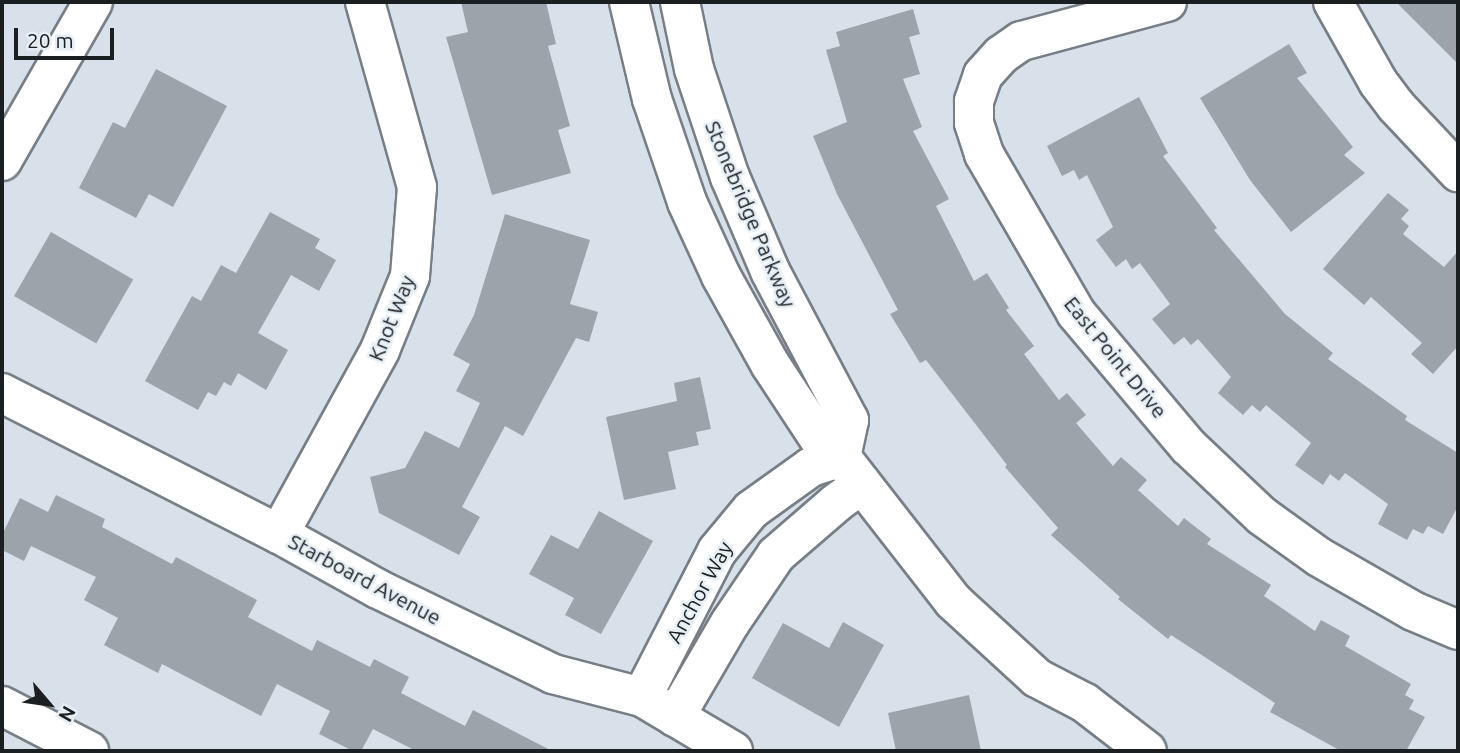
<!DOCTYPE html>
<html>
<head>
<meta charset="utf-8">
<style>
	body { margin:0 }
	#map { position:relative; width:1460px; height:753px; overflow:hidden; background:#d8e0e9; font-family:Ubuntu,sans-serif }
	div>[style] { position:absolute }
	.building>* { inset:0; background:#9ca3ab; transform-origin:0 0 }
	.roads { filter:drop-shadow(2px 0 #777e86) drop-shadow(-2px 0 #777e86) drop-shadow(0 2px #777e86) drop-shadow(0 -2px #777e86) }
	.minor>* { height:38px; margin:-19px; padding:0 19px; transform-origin:19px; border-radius:19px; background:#fff }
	span { translate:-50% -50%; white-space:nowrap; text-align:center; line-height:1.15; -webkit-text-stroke:5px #e6eef6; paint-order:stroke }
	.street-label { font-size:21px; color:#1c1f22 }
	.frame { position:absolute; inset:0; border:4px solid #1c1f22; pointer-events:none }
	.north { position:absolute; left:14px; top:669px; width:70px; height:70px; -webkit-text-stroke:5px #e6eef6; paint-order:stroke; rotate:119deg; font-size:19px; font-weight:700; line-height:28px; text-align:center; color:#1c1f22 }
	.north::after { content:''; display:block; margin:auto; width:24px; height:32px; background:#1c1f22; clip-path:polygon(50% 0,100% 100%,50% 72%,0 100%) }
	.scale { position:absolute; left:14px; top:28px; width:100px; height:32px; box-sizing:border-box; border:4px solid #1c1f22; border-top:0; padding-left:9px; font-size:21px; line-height:24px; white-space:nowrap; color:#1c1f22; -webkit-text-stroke:5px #e6eef6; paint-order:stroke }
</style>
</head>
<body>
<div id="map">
	<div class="building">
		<div style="clip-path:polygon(461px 2px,546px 2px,556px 44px,548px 46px,570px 126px,558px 130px,571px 173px,492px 195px,446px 37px,468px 32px)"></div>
		<div style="clip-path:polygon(1396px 2px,1458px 2px,1458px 64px)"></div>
		<div style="clip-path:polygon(913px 9px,920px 34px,909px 37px,920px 74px,903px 79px,922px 127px,913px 131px,949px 199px,936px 206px,974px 281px,987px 273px,1009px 308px,1006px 310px,1034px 346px,1024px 354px,1059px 400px,1067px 393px,1086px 415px,1076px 423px,1113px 466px,1121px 457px,1147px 480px,1138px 490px,1178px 526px,1184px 518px,1211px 539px,1207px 544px,1271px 585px,1264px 596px,1315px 631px,1321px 620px,1350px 636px,1345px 646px,1411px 684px,1405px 695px,1414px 700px,1409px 709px,1425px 717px,1406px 751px,1341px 751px,1270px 712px,1275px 703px,1171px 635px,1168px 639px,1118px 599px,1120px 597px,1051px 535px,1058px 528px,1005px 467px,1007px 465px,926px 360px,920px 363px,890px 314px,898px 310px,837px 194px,813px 136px,847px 122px,826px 50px,840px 46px,836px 32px)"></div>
		<div style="clip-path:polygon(1289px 44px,1307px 73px,1297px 78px,1353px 147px,1344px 155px,1365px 173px,1291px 232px,1250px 180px,1200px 98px)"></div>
		<div style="clip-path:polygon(156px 69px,227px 106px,173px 207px,149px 194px,136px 218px,79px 188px,113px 122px,125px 128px)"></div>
		<div style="clip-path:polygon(1139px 97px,1168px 153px,1163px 156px,1217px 228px,1214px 230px,1285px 314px,1333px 353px,1328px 359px,1407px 416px,1405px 420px,1458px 453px,1458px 506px,1443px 534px,1428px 526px,1423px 534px,1413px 529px,1407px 540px,1378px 524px,1388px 504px,1345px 473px,1339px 481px,1330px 474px,1323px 485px,1295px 465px,1311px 443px,1266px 405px,1260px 412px,1252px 405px,1243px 415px,1218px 393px,1231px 377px,1198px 339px,1191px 345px,1184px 337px,1174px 345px,1152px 319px,1170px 304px,1140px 263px,1132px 269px,1126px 259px,1116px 267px,1096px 240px,1113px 227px,1087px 175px,1079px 180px,1074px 170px,1062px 176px,1047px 146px)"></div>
		<div style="clip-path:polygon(1388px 193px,1409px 210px,1401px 219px,1409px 226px,1403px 234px,1444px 267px,1458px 251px,1458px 346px,1433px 374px,1411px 354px,1422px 343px,1371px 297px,1364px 305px,1323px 269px)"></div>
		<div style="clip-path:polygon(270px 212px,320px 239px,315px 248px,336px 260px,319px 291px,291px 275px,258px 333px,288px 350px,266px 390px,238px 373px,231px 386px,224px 382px,216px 396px,208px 392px,198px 410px,145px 381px,192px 296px,201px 301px,221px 265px,236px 273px)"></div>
		<div style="clip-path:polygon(505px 214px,590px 240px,570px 304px,598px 312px,589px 342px,576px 338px,523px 436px,505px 426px,462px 507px,480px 517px,459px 555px,379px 513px,370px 477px,405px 468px,425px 431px,459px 448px,480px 403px,456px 391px,470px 364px,453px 355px,474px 315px)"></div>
		<div style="left:51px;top:232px;width:95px;height:74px;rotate:30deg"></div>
		<div style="clip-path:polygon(700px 377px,711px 429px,696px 432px,699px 445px,668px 452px,676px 489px,624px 500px,606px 417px,677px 401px,674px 383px)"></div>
		<div style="clip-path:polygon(56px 495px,105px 519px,102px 527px,172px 564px,176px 557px,257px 600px,248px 617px,312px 651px,317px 640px,370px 667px,374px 659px,409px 677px,401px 693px,465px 726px,473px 710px,552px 751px,416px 751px,373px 729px,361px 751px,353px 751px,319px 734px,330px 711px,277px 684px,261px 716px,162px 664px,158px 673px,104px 645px,118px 618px,84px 600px,96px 577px,31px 546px,24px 561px,2px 550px,2px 535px,20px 498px,48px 512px)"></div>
		<div style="clip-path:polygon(599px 511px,653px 541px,601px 634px,565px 615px,574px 598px,529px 574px,551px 535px,578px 549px)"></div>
		<div style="clip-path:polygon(843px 622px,884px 645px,839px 727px,752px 678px,783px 623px,829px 648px)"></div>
		<div style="clip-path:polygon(969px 695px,981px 751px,896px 751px,888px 713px)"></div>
	</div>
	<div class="roads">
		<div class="minor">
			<div style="left:629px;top:2px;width:100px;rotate:76.7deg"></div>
			<div style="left:652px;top:99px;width:109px;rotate:71.2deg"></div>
			<div style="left:687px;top:202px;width:81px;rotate:65.3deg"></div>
			<div style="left:721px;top:276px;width:101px;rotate:60.9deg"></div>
			<div style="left:770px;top:364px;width:91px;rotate:56.7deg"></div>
			<div style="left:820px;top:440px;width:27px;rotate:39deg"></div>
			<div style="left:841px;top:457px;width:182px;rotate:52.1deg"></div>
			<div style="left:953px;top:601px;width:114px;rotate:42.5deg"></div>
			<div style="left:1037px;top:678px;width:54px;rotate:27.5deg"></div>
			<div style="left:1085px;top:703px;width:78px;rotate:37.7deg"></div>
			<div style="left:680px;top:2px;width:68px;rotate:78.2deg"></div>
			<div style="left:694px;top:69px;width:114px;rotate:71.6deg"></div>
			<div style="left:730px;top:177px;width:102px;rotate:66.9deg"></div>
			<div style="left:770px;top:271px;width:169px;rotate:62.1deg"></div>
			<div style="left:849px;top:420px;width:38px;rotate:102deg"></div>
			<div style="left:1167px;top:2px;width:151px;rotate:165deg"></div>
			<div style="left:1021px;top:41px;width:24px;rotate:145deg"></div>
			<div style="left:1001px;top:55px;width:27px;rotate:132deg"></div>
			<div style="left:983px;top:75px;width:28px;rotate:109deg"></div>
			<div style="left:974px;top:101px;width:22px;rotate:90deg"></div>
			<div style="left:974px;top:123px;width:33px;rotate:72deg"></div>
			<div style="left:984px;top:154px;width:184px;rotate:59.9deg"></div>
			<div style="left:1076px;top:313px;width:175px;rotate:49.9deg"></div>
			<div style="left:1189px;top:447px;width:100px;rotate:43.4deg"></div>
			<div style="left:1262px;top:516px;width:70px;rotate:35.7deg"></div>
			<div style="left:1319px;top:557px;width:108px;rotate:29.9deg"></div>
			<div style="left:1413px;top:611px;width:49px;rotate:22.9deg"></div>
			<div style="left:1333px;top:2px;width:92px;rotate:60.6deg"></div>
			<div style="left:1378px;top:82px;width:30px;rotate:53deg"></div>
			<div style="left:1396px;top:106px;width:91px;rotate:46.8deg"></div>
			<div style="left:2px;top:161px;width:183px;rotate:-60.2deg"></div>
			<div style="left:2px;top:393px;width:311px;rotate:27deg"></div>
			<div style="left:279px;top:534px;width:113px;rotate:29.1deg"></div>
			<div style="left:378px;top:589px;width:195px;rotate:25.9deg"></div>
			<div style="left:553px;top:674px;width:92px;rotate:14.5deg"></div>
			<div style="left:642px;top:697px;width:106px;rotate:30.7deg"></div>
			<div style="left:279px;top:534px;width:210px;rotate:-61.2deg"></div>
			<div style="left:380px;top:350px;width:80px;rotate:-67.9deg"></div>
			<div style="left:410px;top:276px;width:89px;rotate:-85.5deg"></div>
			<div style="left:417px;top:187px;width:192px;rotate:-105.7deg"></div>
			<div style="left:642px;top:697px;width:164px;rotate:-62.8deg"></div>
			<div style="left:717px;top:551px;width:53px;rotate:-50.3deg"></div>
			<div style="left:751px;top:510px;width:74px;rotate:-35.6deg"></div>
			<div style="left:811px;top:467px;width:32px;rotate:-18deg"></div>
			<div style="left:2px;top:706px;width:98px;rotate:27.3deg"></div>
			<div style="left:675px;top:717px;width:109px;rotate:-59.7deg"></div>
			<div style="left:730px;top:623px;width:82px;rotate:-55.9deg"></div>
			<div style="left:776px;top:555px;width:79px;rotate:-40.9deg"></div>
			<div style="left:836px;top:503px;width:32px;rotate:-36deg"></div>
		</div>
	</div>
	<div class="street-label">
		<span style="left:751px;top:214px;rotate:67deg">Stonebridge Parkway</span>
		<span style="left:391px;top:318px;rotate:-68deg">Knot Way</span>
		<span style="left:1116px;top:357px;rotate:51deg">East Point Drive</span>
		<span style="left:365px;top:579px;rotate:28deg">Starboard Avenue</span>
		<span style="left:699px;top:592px;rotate:-61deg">Anchor Way</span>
	</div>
	<div class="frame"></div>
	<div class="north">N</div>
	<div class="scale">20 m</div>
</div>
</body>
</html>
